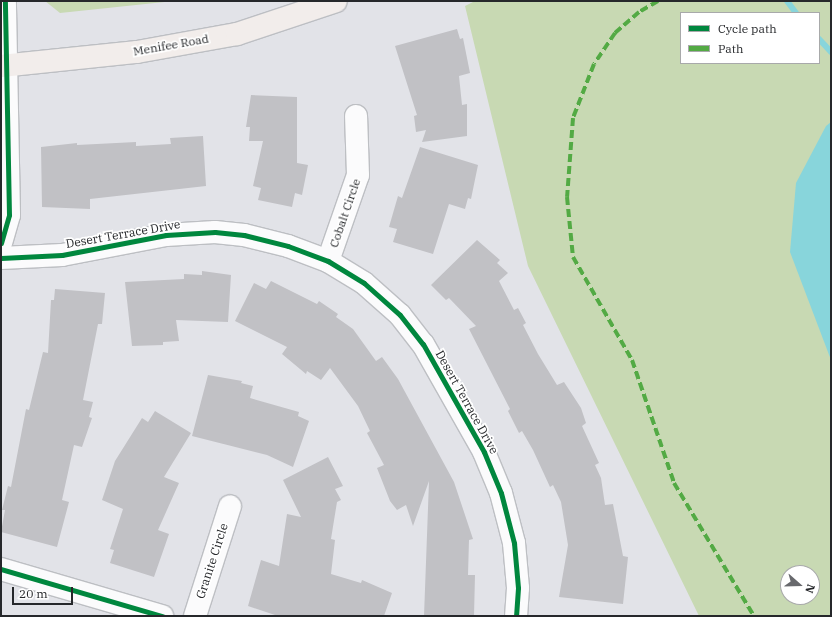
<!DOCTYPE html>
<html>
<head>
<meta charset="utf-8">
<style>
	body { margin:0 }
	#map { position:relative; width:832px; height:617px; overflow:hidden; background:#e2e3e8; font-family:"IBM Plex Serif",serif }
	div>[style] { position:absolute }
	.green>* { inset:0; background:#c8d9b3 }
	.water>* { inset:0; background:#88d5db }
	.stream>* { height:6px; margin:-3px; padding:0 3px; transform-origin:3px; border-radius:3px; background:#88d5db }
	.building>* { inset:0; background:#c1c1c5 }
	.roads { filter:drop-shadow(1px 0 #bdbfc3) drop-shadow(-1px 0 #bdbfc3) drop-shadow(0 1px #bdbfc3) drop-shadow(0 -1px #bdbfc3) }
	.minor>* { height:22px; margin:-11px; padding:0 11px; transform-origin:11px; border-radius:11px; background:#fbfbfc }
	.major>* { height:22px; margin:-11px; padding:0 11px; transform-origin:11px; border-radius:11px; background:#f2edeb }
	.quiet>* { height:4px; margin-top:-2px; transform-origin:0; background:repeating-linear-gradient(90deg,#53aa44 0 8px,transparent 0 12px) }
	.cycleway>* { height:5px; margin:-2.5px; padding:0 2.5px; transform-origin:2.5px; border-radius:2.5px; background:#00873e }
	span { translate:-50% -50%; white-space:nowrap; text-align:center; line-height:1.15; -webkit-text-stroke:3.5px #fff; paint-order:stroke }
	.street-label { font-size:12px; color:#26282b }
	.frame { position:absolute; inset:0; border:2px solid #26282b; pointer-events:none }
	.legend { position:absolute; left:680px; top:12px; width:140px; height:52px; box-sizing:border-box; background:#fff; border:1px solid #a8a9aa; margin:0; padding:5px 7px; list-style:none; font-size:12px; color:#26282b }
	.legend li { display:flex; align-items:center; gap:8px; height:20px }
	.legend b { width:20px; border:1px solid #a8a9aa }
	.north { position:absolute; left:780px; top:565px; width:40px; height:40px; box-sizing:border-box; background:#fff; border:1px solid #a8a9aa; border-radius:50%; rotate:110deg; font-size:11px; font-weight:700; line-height:16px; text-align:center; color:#26282b }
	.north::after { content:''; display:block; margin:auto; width:14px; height:18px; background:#68696d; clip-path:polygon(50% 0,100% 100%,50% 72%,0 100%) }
	.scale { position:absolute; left:12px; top:587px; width:61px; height:18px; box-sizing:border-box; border:2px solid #26282b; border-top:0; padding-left:5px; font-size:12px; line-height:14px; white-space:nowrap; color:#26282b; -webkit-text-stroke:3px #fff; paint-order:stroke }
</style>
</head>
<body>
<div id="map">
	<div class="green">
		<div style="clip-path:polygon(45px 1px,174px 1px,60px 13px)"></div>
		<div style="clip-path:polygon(evenodd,475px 1px,831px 1px,831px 616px,699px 616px,528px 266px,465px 6px,475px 1px,681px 13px,819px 13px,819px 63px,681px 63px,681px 13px,475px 1px,788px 573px,812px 573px,812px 597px,788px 597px,788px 573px)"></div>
	</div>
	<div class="water">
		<div style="clip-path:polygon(831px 122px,831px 360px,790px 252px,796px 183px,826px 126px)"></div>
	</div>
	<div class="stream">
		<div style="left:787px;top:1px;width:15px;rotate:53deg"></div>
		<div style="left:819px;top:39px;width:18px;rotate:47deg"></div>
	</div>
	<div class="building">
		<div style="clip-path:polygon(457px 29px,460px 39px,463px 38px,470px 73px,459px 76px,462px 105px,467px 104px,467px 136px,422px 142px,426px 130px,416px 132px,414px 116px,417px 115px,395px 46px)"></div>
		<div style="clip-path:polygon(251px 95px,297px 97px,297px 163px,308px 165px,302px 195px,295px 193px,292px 207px,258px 200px,261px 188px,253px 186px,263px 141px,249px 141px,250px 127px,246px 127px)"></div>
		<div style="clip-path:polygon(203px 136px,206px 186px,90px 199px,90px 209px,42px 207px,41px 147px,77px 143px,77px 145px,136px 142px,136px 146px,171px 144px,170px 138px)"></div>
		<div style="clip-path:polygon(420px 147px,478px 165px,471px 199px,468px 198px,465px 209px,449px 204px,433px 254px,393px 242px,397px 229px,389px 227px,398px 196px,402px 198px)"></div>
		<div style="clip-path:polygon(477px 240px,500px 260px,497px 263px,508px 273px,499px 281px,514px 310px,518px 308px,526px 323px,523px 325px,538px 354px,557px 385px,564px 382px,581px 408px,586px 423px,582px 426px,599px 463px,595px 465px,601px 478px,605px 505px,613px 504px,623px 556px,628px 557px,623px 604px,559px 597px,568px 545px,561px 502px,553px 485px,550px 487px,533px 450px,522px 431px,519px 433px,508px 411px,510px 409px,469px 329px,476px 326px,449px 298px,446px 300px,431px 285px)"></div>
		<div style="clip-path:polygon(202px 271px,231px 275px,228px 322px,176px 320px,179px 341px,163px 342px,163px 345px,132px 346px,125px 282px,184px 279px,184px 274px,202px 275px)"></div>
		<div style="clip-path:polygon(271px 281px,317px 304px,319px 301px,338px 314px,336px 317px,353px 329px,376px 361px,382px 357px,398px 379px,454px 482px,473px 539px,469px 540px,468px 575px,475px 575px,474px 616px,424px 616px,429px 481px,413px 526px,406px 505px,397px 510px,390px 501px,377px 468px,384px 465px,367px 433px,370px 431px,358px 406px,330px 368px,321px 380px,307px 371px,306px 374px,282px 354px,287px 347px,235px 321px,254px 283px,266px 289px)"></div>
		<div style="clip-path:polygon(55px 289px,105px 293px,102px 324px,98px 324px,83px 400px,93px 402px,89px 417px,92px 418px,82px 447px,74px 445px,62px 500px,69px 502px,57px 547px,1px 532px,5px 510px,2px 510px,8px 486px,11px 487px,26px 409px,29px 410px,43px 352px,48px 353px,51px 300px,54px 300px)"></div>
		<div style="clip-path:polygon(208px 375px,242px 381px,241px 383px,253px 386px,250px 398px,299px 412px,298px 416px,309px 421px,293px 467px,267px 455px,192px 436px)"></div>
		<div style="clip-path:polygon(155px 411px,191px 433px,164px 477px,179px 483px,158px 530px,169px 534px,154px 577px,110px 563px,114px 550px,110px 549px,123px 509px,102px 500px,115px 461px,142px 418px,148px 422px)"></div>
		<div style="clip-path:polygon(328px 457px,343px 486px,335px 489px,341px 500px,337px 502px,331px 539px,335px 540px,331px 574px,361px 583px,362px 580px,392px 593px,384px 616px,278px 616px,248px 606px,261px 560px,279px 566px,287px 514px,301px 517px,283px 480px)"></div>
	</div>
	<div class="roads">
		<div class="minor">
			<div style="left:1px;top:243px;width:29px;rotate:-74deg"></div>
			<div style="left:9px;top:215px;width:214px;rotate:-91.1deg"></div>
			<div style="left:1px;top:258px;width:61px;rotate:-2.8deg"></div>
			<div style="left:62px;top:255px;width:106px;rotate:-10.9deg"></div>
			<div style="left:166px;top:235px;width:49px;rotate:-3.5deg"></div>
			<div style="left:215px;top:232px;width:29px;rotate:6deg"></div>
			<div style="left:244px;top:235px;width:45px;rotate:14deg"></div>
			<div style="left:288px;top:246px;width:43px;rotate:20.6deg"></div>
			<div style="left:328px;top:261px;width:42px;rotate:31.4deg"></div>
			<div style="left:364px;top:283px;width:48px;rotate:41.6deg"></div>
			<div style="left:400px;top:315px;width:37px;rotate:52deg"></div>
			<div style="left:423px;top:344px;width:124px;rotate:60.5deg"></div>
			<div style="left:484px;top:452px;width:44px;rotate:67.5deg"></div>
			<div style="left:501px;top:493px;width:52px;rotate:75.4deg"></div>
			<div style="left:514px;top:543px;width:45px;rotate:84.9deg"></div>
			<div style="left:518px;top:588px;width:28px;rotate:94deg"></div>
			<div style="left:328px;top:261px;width:91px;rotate:-70.8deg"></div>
			<div style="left:358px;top:175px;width:59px;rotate:-91.9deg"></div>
			<div style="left:1px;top:569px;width:168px;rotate:16.3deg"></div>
			<div style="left:195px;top:616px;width:115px;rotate:-72.3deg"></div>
		</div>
		<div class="major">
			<div style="left:1px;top:66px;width:137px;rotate:-5.9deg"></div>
			<div style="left:137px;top:52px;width:102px;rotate:-10.2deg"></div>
			<div style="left:237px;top:34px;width:104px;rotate:-18.4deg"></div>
		</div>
	</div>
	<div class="quiet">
		<div style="left:658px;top:1px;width:22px;rotate:150deg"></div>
		<div style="left:639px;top:12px;width:32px;rotate:139deg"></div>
		<div style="left:615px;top:33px;width:37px;rotate:124deg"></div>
		<div style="left:594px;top:64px;width:58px;rotate:111.3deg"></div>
		<div style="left:573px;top:118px;width:79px;rotate:94.3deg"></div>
		<div style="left:567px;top:197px;width:60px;rotate:84.3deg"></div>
		<div style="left:573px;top:257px;width:119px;rotate:60.2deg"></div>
		<div style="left:632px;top:360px;width:130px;rotate:71.1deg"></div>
		<div style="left:674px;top:483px;width:155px;rotate:59deg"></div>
	</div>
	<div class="cycleway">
		<div style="left:1px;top:243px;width:29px;rotate:-74deg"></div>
		<div style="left:9px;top:215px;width:214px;rotate:-91.1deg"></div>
		<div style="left:1px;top:258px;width:61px;rotate:-2.8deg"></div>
		<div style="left:62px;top:255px;width:106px;rotate:-10.9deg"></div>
		<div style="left:166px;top:235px;width:49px;rotate:-3.5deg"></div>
		<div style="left:215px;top:232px;width:29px;rotate:6deg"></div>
		<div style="left:244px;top:235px;width:45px;rotate:14deg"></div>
		<div style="left:288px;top:246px;width:43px;rotate:20.6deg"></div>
		<div style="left:328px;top:261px;width:42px;rotate:31.4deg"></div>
		<div style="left:364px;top:283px;width:48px;rotate:41.6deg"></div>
		<div style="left:400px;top:315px;width:37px;rotate:52deg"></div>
		<div style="left:423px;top:344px;width:124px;rotate:60.5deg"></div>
		<div style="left:484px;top:452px;width:44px;rotate:67.5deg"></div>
		<div style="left:501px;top:493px;width:52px;rotate:75.4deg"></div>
		<div style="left:514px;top:543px;width:45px;rotate:84.9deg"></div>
		<div style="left:518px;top:588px;width:28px;rotate:94deg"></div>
		<div style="left:1px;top:569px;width:168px;rotate:16.3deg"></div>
	</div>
	<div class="street-label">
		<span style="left:171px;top:45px;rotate:-10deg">Menifee Road</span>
		<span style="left:345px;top:213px;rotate:-71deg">Cobalt Circle</span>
		<span style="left:123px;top:234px;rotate:-10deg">Desert Terrace Drive</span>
		<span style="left:467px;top:402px;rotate:61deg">Desert Terrace Drive</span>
		<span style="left:212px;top:561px;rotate:-72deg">Granite Circle</span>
	</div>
	<div class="frame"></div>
	<ul class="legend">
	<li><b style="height:5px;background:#00873e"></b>Cycle path</li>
	<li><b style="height:5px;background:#53aa44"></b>Path</li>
	</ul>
	<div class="north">N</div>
	<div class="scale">20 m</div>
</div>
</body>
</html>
